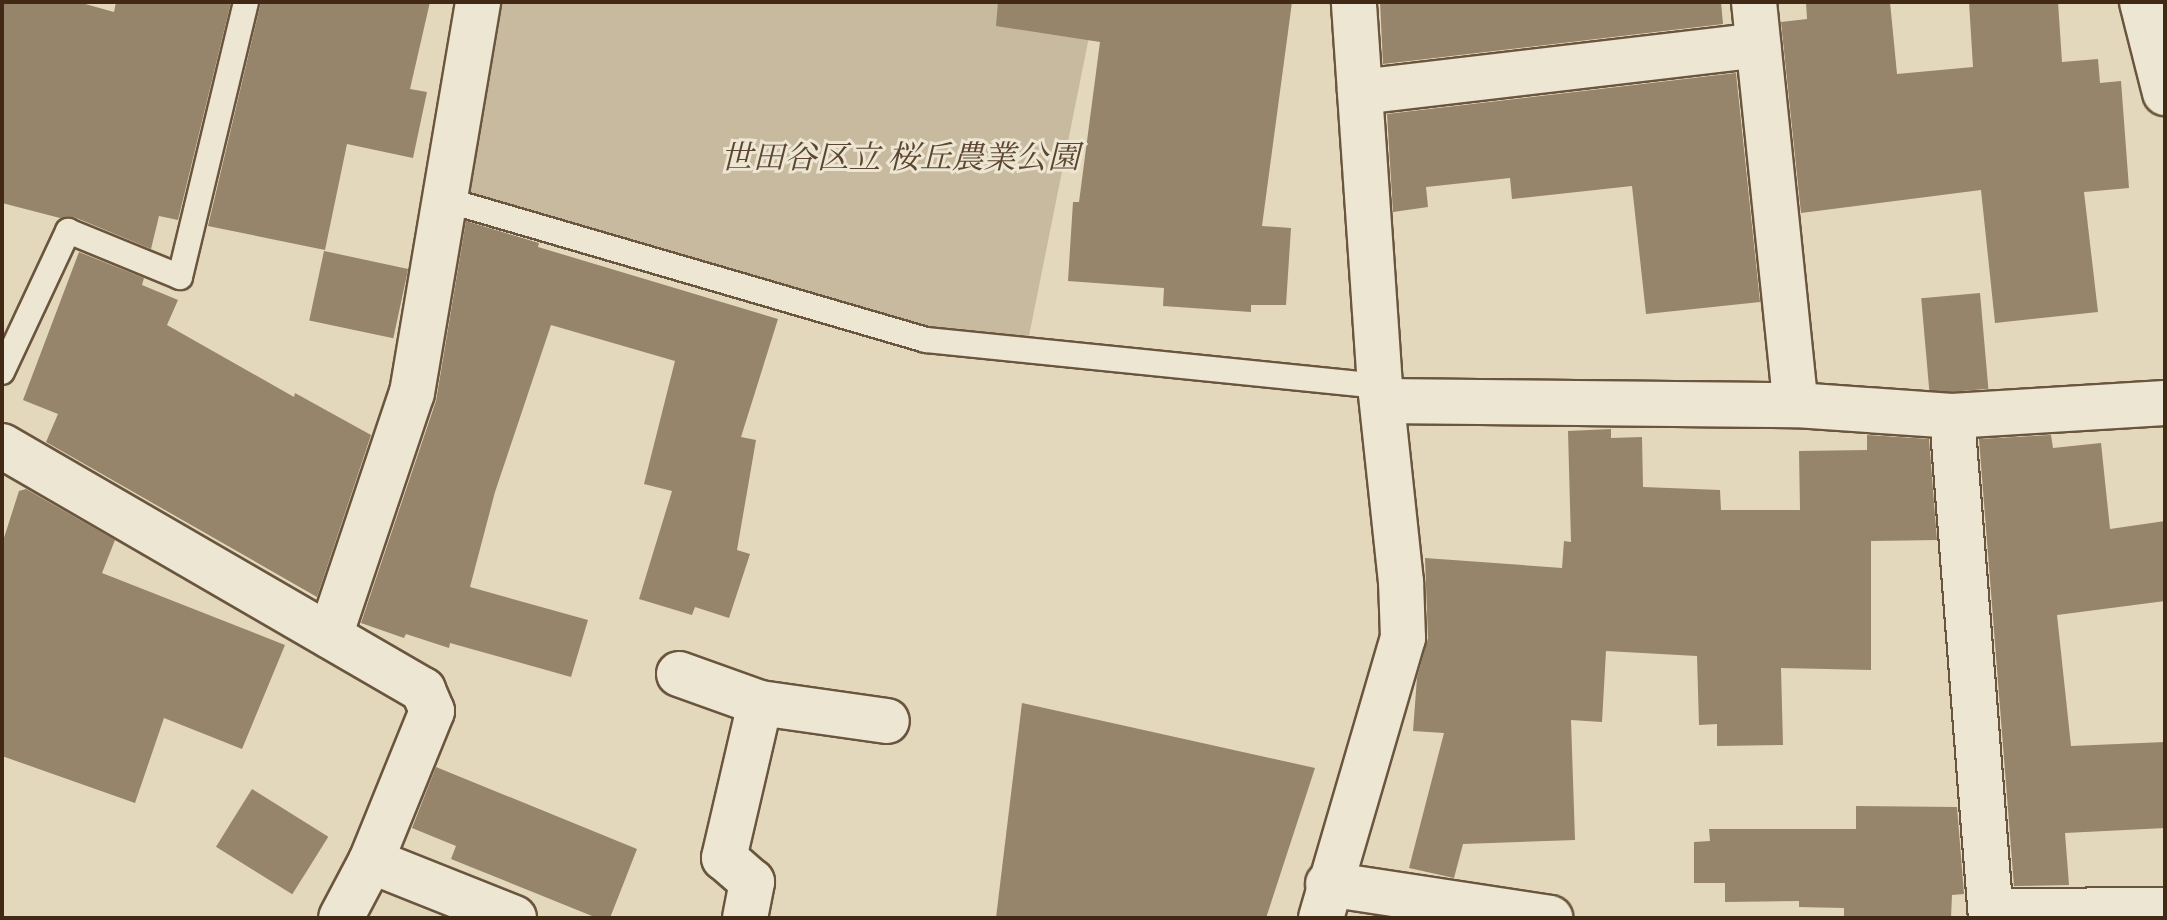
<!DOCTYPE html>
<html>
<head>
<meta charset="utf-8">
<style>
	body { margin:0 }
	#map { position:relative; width:2167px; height:920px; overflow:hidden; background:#e3d8bb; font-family:"Sorts Mill Goudy","Noto Serif JP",serif }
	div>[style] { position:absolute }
	.green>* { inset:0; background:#c8ba9f }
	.building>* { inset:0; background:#96846b; transform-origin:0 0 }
	.roads { filter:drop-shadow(2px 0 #6a553e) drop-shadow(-2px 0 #6a553e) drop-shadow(0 2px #6a553e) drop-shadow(0 -2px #6a553e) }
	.lane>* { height:24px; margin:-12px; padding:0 12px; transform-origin:12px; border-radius:12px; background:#ede6d3 }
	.street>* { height:44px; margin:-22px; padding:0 22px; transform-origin:22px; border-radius:22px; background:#ede6d3 }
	span { translate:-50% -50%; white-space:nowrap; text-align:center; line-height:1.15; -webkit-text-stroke:6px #ede6d3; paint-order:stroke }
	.park-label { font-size:32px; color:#5d4631; font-style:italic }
	.frame { position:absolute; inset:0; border:4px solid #422915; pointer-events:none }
</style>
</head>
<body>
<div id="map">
	<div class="green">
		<div style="clip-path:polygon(486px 2px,1096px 2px,1028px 341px,932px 336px,456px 191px)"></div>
	</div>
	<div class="building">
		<div style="clip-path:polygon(2px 2px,78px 2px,114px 12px,116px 2px,231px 2px,178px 220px,159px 216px,151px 249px,74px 217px,60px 218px,2px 203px)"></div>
		<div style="clip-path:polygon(261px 2px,430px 2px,410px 89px,427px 92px,413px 158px,347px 144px,325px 250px,208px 226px)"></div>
		<div style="clip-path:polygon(998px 2px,1292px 2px,1262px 226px,1291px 228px,1286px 305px,1251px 305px,1251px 312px,1163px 306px,1164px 288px,1068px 281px,1073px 202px,1079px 202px,1100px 42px,996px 26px)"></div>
		<div style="clip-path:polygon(1380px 2px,1721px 2px,1723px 24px,1383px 64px)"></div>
		<div style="clip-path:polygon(1806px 2px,1890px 2px,1897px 74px,1973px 67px,1969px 2px,2058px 2px,2062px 62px,2098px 59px,2100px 83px,2121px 81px,2129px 188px,2084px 192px,2098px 312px,1995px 323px,1981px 190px,1801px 213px,1781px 22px,1807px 19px)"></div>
		<div style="clip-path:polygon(1736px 73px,1760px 302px,1646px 314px,1632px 186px,1512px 199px,1510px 178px,1426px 187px,1428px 207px,1393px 212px,1387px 114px)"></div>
		<div style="clip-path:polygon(466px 221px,539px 243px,538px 247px,778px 319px,741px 437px,756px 440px,737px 550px,750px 554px,729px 618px,695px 607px,692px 615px,639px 599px,672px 491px,644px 484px,675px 361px,551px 325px,495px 492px,470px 587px,588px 620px,571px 677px,450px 643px,449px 648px,406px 634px,404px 638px,361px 623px,436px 401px)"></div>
		<div style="left:324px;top:251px;width:86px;height:71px;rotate:12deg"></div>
		<div style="clip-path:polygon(79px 252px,144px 278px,142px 285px,178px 300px,167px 325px,294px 397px,295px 393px,371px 435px,317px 597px,46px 442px,58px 414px,23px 400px)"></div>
		<div style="left:1980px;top:293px;width:96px;height:59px;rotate:85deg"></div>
		<div style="clip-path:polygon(1611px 429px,1611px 438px,1642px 437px,1643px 487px,1720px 490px,1721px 510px,1800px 510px,1799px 451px,1867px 450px,1867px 435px,1929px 439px,1937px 540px,1871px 541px,1871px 670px,1781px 668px,1783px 745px,1717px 746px,1717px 724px,1699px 725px,1697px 656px,1606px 651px,1602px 722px,1571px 720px,1575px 840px,1463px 844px,1454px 878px,1409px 868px,1444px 733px,1413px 731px,1417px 678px,1428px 638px,1425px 558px,1562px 568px,1564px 541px,1571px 542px,1568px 431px)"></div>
		<div style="clip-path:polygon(2051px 435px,2053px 448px,2101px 443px,2110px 529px,2165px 521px,2165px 601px,2057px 615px,2071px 746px,2165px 742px,2165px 828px,2065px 833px,2069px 885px,2014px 886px,1979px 439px)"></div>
		<div style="clip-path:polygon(26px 489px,115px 540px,102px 573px,285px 645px,242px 749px,164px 718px,135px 803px,2px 756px,2px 544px,19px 491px)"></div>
		<div style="clip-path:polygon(1022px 703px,1315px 768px,1266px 918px,996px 918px)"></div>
		<div style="clip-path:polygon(436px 767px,637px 849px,610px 918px,597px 918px,451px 859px,456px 846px,412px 828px)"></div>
		<div style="left:252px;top:789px;width:90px;height:68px;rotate:32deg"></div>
		<div style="clip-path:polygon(1856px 806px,1957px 807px,1964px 894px,1952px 895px,1951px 918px,1844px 917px,1844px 908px,1799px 907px,1799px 901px,1725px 902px,1725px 883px,1694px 883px,1694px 842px,1710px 841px,1709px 829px,1856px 829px)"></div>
	</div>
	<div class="roads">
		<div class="lane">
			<div style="left:443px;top:199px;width:503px;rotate:16.27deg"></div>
			<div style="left:926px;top:340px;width:456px;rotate:5.8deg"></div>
			<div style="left:2px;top:372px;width:156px;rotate:-64.9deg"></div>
			<div style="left:68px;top:231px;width:121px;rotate:22.3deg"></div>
			<div style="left:180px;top:277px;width:283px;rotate:-76.5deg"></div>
		</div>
		<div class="street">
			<div style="left:1754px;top:2px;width:405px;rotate:84.1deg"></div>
			<div style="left:2142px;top:2px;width:94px;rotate:75.8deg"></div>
			<div style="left:1360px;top:92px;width:401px;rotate:-6.7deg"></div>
			<div style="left:1382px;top:401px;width:414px;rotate:0.6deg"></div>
			<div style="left:1796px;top:405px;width:156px;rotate:4deg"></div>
			<div style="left:1952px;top:416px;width:213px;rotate:-3.5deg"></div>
			<div style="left:1952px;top:416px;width:504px;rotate:85.56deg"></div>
			<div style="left:2px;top:446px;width:487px;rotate:30.1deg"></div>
			<div style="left:423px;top:690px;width:23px;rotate:67deg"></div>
			<div style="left:432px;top:711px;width:162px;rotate:112.1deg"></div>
			<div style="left:371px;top:861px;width:64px;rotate:117.8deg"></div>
			<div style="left:330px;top:636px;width:256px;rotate:-71.4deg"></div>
			<div style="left:412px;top:393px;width:397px;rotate:-80.4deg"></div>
			<div style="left:679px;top:674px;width:86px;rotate:19.7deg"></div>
			<div style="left:760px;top:703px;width:128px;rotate:8.1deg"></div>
			<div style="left:371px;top:861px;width:154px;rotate:21.7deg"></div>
			<div style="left:1328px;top:884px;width:225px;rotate:8.7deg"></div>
			<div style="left:1992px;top:911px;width:173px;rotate:-0.3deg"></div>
			<div style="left:745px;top:918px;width:37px;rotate:-79deg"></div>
			<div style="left:752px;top:882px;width:37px;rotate:-139deg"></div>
			<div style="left:724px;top:858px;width:159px;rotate:-76.9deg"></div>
			<div style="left:1321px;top:918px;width:292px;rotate:-73.7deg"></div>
			<div style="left:1403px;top:638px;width:56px;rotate:-92deg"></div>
			<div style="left:1401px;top:582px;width:197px;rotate:-96.1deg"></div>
			<div style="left:1380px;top:386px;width:385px;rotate:-93.9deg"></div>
		</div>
	</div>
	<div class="park-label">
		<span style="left:900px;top:160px">世田谷区立 桜丘農業公園</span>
	</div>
	<div class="frame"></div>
</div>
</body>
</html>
